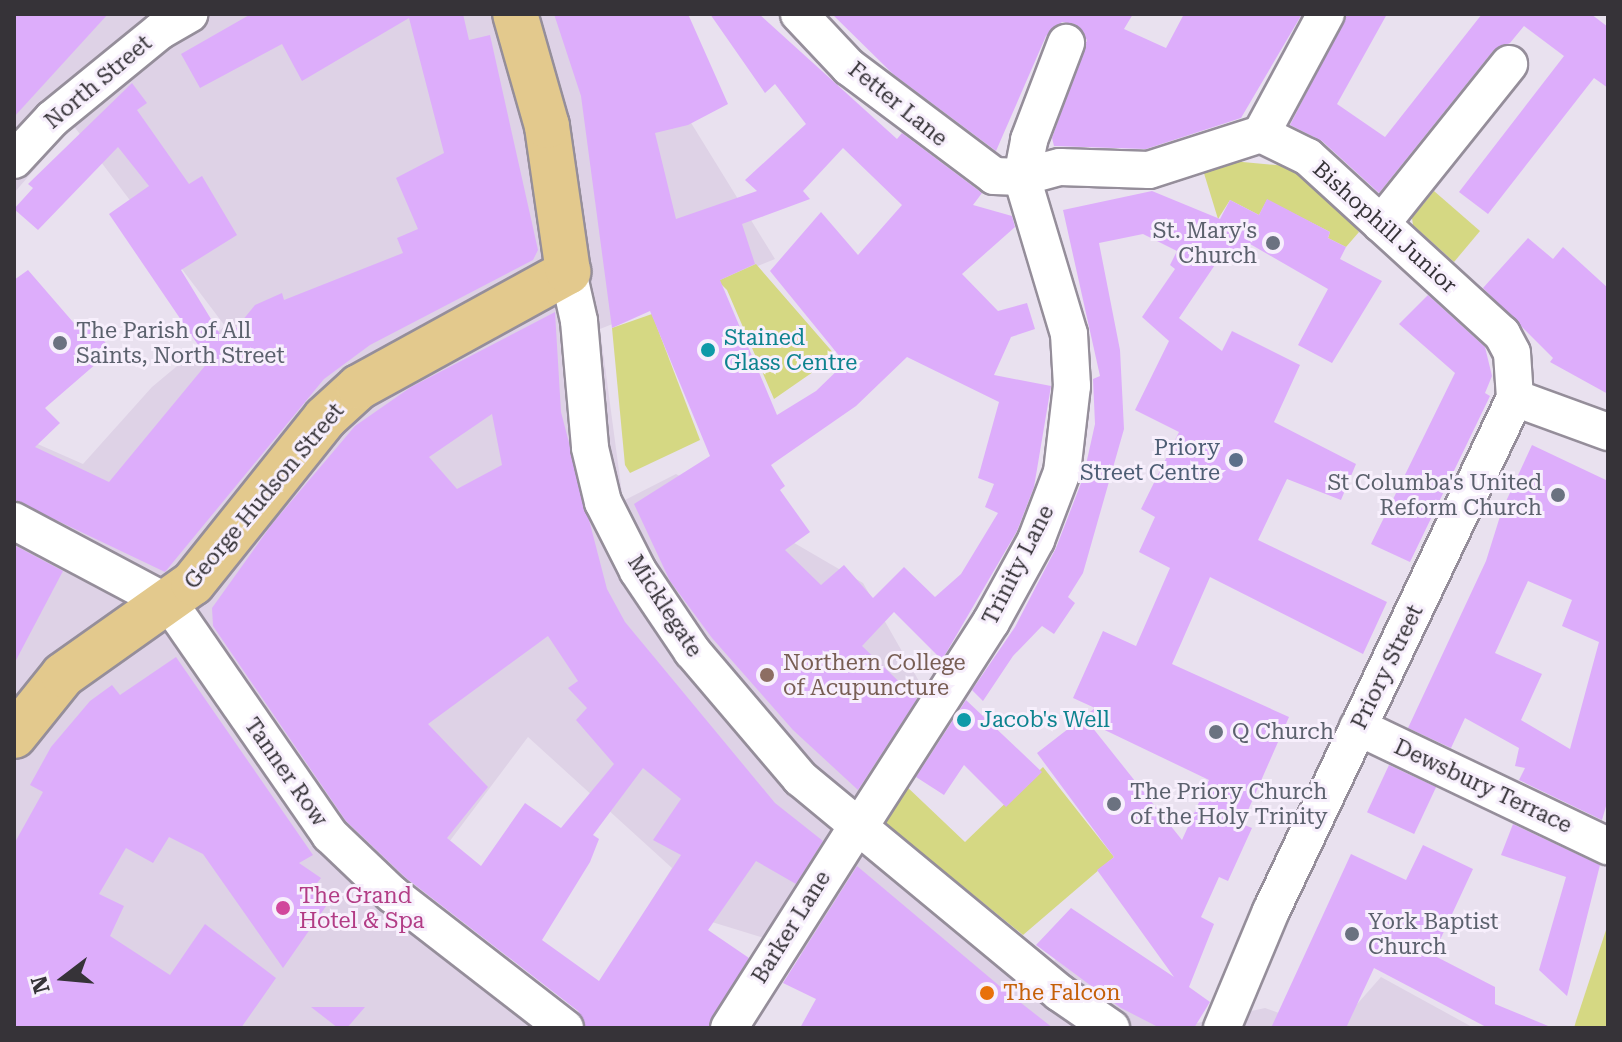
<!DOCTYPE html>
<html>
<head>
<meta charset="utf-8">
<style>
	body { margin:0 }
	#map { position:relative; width:1622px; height:1042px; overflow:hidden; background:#e9e1ef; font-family:"Roboto Serif",serif }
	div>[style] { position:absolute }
	.built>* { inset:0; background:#ded2e6 }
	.green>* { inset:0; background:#d5d883 }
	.building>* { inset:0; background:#ddadfb; transform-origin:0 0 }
	.roads { filter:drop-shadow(2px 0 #958e9a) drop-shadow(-2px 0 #958e9a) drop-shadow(0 2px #958e9a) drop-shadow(0 -2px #958e9a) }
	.minor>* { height:36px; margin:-18px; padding:0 18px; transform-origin:18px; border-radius:18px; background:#fff }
	.major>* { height:44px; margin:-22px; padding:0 22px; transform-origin:22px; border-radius:22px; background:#e3c98d }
	.dots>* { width:22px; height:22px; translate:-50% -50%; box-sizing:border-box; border:4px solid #f7effc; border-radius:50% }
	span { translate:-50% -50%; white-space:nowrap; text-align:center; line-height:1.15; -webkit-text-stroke:6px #f7effc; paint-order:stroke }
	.street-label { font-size:22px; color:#363338 }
	.worship-label { font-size:22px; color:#5b616d }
	.right { translate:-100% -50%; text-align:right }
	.left { translate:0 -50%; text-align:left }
	.culture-label { font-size:22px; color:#0d838f }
	.service-label { font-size:22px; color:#4e5e75 }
	.education-label { font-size:22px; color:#785e54 }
	.hotel-label { font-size:22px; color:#b23c85 }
	.food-label { font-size:22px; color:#c56008 }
	.frame { position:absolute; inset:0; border:16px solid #363338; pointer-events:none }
	.north { position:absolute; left:24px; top:938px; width:80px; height:80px; -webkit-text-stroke:6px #f7effc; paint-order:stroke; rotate:254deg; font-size:22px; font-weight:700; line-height:32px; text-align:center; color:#363338 }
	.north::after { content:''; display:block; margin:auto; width:28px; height:36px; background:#363338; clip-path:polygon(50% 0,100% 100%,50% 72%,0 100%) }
</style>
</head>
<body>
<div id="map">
	<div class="built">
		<div style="clip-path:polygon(14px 14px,624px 14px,775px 259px,600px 329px,623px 501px,676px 474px,863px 583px,940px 718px,882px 821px,1054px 961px,1074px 940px,1197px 1023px,1265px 1008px,1321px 1028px,922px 1028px,787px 945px,650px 903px,672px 868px,528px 737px,407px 898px,585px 1028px,14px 1028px,14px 448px,24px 438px,83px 464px,152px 387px,225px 326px,73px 125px,14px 193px)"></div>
		<div style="clip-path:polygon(1381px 977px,1474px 1028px,1336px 1028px)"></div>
	</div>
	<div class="green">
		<div style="clip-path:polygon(1232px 161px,1287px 166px,1318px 184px,1359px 232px,1346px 247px,1328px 238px,1330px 232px,1267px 200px,1259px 215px,1230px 200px,1218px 219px,1203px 170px)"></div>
		<div style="clip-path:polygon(1434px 191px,1480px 231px,1454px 262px,1413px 225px,1412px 218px)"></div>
		<div style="clip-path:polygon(756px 264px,836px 356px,774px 399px,727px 290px,718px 281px)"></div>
		<div style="clip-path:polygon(652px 314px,700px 440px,630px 473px,625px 465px,612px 328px)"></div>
		<div style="clip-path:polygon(1043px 767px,1114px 857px,1023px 935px,882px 821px,904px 784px,965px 842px)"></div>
		<div style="clip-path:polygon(1608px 924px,1608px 1028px,1574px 1028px,1576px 1021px)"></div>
	</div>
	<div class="building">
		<div style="clip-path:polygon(14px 14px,108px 14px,14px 117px)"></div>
		<div style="clip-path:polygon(251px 14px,463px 14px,469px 40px,490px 35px,538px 250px,533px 260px,370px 345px,324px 379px,165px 572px,14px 500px,14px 280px,28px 270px,79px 329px,87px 322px,112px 350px,45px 408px,60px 423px,35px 447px,109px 482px,209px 361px,109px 214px,149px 186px,118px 147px,38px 230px,14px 209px,33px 188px,28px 184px,132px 83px,147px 103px,137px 110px,189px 184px,202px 176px,237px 235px,181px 270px,225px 342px,255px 305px,282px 293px,284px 300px,403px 253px,397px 238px,418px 229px,396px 178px,444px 153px,409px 18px,302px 81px,282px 44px,200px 88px,181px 54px)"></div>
		<div style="clip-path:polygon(evenodd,554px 14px,688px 14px,728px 104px,688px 125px,655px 133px,676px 219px,757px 191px,745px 180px,806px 124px,775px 84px,765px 93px,710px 14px,759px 14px,897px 139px,902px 133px,982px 193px,973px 205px,1012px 216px,1015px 227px,962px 274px,998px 311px,1027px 303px,1035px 329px,1011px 337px,994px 375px,1051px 386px,1034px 487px,1017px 531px,942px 660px,894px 612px,862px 646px,917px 699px,858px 790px,793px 730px,712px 638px,670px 581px,634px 504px,710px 456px,650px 311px,612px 328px,581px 96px,554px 14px,843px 148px,902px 205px,858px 255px,821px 212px,770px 271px,845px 363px,816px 391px,777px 415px,720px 280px,755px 264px,742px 224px,810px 199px,803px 191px,843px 148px,554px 14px,907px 357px,999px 402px,978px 478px,994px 484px,985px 507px,998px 513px,961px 574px,935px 597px,904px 567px,873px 598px,844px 565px,821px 585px,785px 550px,810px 532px,780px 490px,785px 486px,771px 465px,856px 406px,907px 357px)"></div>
		<div style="clip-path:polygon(832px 14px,1133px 14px,1124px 29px,1166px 48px,1184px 14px,1302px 14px,1241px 118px,1146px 149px,1054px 146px,1052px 138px,1087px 40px,1074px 24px,1062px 22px,1046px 36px,996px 151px,893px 74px)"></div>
		<div style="clip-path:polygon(1347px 14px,1387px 14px,1337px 104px,1385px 137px,1482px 14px,1591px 14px,1608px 27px,1608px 88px,1594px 78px,1488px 214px,1459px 192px,1564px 56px,1524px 26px,1510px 43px,1493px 51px,1379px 193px,1322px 141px,1290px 125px)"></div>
		<div style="clip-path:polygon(evenodd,1152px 191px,1220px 219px,1230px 200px,1259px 215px,1267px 199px,1330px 232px,1328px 238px,1346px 247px,1340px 259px,1382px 281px,1332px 363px,1298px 345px,1328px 289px,1250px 244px,1242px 259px,1225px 250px,1179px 318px,1222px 351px,1232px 331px,1300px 365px,1274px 422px,1356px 464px,1341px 500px,1287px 479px,1258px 540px,1387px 602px,1363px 654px,1210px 577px,1172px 664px,1289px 717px,1242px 824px,1252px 828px,1228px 881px,1219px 877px,1201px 917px,1214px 924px,1189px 987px,1210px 1002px,1194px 1028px,1160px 1028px,1121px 1008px,1036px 945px,1071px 908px,1174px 977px,1097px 870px,1114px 857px,1037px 753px,1095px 708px,1073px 698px,1103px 631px,1136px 646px,1170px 568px,1139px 552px,1155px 517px,1141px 509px,1179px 432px,1135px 410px,1169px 341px,1142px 317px,1175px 269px,1170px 265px,1177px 251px,1143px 234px,1099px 243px,1120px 350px,1124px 429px,1083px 573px,1068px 597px,1075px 603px,1054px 634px,1042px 626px,1013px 656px,983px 701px,972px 690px,1015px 627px,1056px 548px,1083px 478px,1095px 424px,1093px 379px,1100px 376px,1063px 210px,1152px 191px,1088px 722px,1209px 780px,1182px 840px,1088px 722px)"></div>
		<div style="clip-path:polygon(1528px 238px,1553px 259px,1563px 247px,1608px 288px,1608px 394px,1550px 362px,1553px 358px,1483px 288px)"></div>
		<div style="clip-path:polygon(1428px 295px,1485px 347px,1492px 376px,1485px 393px,1490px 396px,1410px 562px,1371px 544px,1455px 373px,1399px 324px)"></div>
		<div style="clip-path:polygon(evenodd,555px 312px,561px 412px,607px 589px,625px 622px,775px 803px,823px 841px,796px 884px,756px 861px,708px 930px,749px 958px,708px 1028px,586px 1028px,578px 1011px,406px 878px,346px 821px,213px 626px,212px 608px,272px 524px,355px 426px,411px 387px,555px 312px,492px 414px,502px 465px,457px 489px,429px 457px,492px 414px,555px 312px,548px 636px,578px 681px,568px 688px,587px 708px,576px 720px,614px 764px,561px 828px,525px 803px,481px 866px,447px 838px,488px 787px,428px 724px,548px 636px,555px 312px,643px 768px,681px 799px,653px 840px,681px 855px,599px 981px,542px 940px,590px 862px,599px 839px,593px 835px,643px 768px)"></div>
		<div style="clip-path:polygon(evenodd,1532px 445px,1608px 481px,1608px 799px,1602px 820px,1519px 780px,1525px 768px,1515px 766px,1519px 748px,1465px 718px,1451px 748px,1408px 728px,1486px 561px,1502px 510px,1532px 445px,1528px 581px,1572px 600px,1562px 626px,1599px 642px,1570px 749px,1521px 720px,1542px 674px,1495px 653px,1528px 581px)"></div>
		<div style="clip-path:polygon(14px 545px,63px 571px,14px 664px)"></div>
		<div style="clip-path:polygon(176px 657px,313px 855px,299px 863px,321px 878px,314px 887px,331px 899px,283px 968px,203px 854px,169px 837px,153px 863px,126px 848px,99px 894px,124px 906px,110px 936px,170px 975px,205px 924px,276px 978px,241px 1028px,14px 1028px,14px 844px,43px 792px,30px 785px,51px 747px,90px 701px,112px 685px,120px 695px)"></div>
		<div style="clip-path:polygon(966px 700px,1042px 772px,1006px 807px,964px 765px,944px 795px,916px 777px)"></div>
		<div style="left:1389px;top:765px;width:52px;height:52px;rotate:25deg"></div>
		<div style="clip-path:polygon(1513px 824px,1600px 865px,1567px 996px,1539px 970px,1566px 877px,1501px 855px)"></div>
		<div style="clip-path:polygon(1423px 845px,1473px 869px,1433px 955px,1495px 987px,1495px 1004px,1553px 1028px,1488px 1028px,1374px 968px,1346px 1028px,1271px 1028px,1351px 854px,1406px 880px)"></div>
		<div style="clip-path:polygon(857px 866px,1002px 988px,1053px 1028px,800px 1028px,816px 999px,783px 983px)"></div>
		<div style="clip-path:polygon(311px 1007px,365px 1007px,347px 1028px,338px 1028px)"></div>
	</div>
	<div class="roads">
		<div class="minor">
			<div style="left:799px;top:14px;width:73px;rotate:46.7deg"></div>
			<div style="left:849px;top:67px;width:181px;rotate:36.9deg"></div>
			<div style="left:994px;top:176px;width:28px;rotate:2deg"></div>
			<div style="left:1022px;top:177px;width:39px;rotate:-15deg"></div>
			<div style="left:1060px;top:167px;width:89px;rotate:1.9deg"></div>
			<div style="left:1149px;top:170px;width:118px;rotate:-17.8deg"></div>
			<div style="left:1261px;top:134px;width:52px;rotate:26.1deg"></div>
			<div style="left:1308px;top:157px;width:263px;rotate:42.4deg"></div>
			<div style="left:1502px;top:334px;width:21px;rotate:62deg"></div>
			<div style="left:1512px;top:353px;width:45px;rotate:86.2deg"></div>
			<div style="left:1261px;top:134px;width:136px;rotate:-61.6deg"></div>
			<div style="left:14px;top:160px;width:56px;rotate:-47.2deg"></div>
			<div style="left:52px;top:119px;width:139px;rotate:-39.2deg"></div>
			<div style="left:160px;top:31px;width:34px;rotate:-30deg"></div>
			<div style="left:1381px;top:224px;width:205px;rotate:-51.3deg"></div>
			<div style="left:568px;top:272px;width:50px;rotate:77.3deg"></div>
			<div style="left:579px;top:321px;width:127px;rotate:85deg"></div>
			<div style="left:590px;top:448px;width:56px;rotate:76.5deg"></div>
			<div style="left:603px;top:502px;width:77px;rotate:63.1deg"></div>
			<div style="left:638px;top:571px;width:97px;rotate:56deg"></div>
			<div style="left:692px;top:651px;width:167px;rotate:49.6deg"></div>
			<div style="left:800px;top:778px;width:337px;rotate:39.6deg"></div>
			<div style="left:1060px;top:993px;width:62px;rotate:34.5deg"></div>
			<div style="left:14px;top:521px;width:177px;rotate:28deg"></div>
			<div style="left:170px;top:604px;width:281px;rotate:55.3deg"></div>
			<div style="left:330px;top:835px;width:86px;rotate:43.6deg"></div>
			<div style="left:392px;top:894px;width:219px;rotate:37.8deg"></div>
			<div style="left:1358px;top:727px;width:277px;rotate:25.5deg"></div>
			<div style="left:858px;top:829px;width:246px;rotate:-57.3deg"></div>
			<div style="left:991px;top:622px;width:94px;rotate:-61.2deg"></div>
			<div style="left:1036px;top:540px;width:73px;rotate:-69.1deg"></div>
			<div style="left:1062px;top:472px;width:87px;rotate:-83.4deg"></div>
			<div style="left:1072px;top:386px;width:52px;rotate:-93.3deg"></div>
			<div style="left:1069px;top:334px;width:164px;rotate:-106.7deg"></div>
			<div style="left:1022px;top:177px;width:38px;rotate:-79deg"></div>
			<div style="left:1029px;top:140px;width:104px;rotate:-69.1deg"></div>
			<div style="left:729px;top:1028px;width:237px;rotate:-57.6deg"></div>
			<div style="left:1222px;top:1028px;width:127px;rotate:-67.3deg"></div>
			<div style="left:1271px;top:911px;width:568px;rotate:-64.56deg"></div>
			<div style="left:1515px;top:398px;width:99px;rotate:20.1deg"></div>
		</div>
		<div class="major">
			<div style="left:14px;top:736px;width:78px;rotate:-51.2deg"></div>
			<div style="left:63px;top:675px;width:159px;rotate:-35.3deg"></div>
			<div style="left:193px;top:583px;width:211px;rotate:-51.3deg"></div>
			<div style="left:325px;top:418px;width:46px;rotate:-42.4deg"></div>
			<div style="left:359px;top:387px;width:239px;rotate:-28.8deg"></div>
			<div style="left:568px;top:272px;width:148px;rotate:-98.2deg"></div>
			<div style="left:547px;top:126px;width:116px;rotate:-105.9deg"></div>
		</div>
	</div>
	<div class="dots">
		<div style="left:1273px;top:243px;background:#6b7280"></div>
		<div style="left:60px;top:343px;background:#6b7280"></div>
		<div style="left:708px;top:350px;background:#0f9aa8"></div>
		<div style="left:1236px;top:460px;background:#5c6f8a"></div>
		<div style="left:1558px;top:495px;background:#6b7280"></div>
		<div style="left:767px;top:675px;background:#8d6e63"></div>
		<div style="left:964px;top:720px;background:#0f9aa8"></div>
		<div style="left:1216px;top:732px;background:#6b7280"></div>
		<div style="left:1114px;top:804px;background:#6b7280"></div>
		<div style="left:283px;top:908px;background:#d1479c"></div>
		<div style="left:1352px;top:934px;background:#6b7280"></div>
		<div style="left:987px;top:993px;background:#e8710a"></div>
	</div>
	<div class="street-label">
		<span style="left:98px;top:82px;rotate:-40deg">North Street</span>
		<span style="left:898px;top:104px;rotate:39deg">Fetter Lane</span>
		<span style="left:1385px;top:227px;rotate:42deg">Bishophill Junior</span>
		<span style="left:264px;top:496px;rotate:-50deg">George Hudson Street</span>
		<span style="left:1018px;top:565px;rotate:-63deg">Trinity Lane</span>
		<span style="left:665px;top:606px;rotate:57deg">Micklegate</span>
		<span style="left:1387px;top:667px;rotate:-64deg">Priory Street</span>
		<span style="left:286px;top:772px;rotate:55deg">Tanner Row</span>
		<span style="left:1483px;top:786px;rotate:25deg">Dewsbury Terrace</span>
		<span style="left:791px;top:927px;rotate:-58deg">Barker Lane</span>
	</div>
	<div class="worship-label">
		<span class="right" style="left:1257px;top:243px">St. Mary's<br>Church</span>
		<span class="left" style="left:76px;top:343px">The Parish of All<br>Saints, North Street</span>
		<span class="right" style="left:1542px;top:495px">St Columba's United<br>Reform Church</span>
		<span class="left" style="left:1232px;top:732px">Q Church</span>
		<span class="left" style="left:1130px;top:804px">The Priory Church<br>of the Holy Trinity</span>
		<span class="left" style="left:1368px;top:934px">York Baptist<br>Church</span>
	</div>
	<div class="culture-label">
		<span class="left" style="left:724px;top:350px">Stained<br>Glass Centre</span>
		<span class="left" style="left:980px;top:720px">Jacob's Well</span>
	</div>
	<div class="service-label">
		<span class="right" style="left:1220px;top:460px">Priory<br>Street Centre</span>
	</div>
	<div class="education-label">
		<span class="left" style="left:783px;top:675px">Northern College<br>of Acupuncture</span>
	</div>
	<div class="hotel-label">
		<span class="left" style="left:299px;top:908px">The Grand<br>Hotel &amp; Spa</span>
	</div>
	<div class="food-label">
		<span class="left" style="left:1003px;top:993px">The Falcon</span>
	</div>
	<div class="frame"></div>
	<div class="north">N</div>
</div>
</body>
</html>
